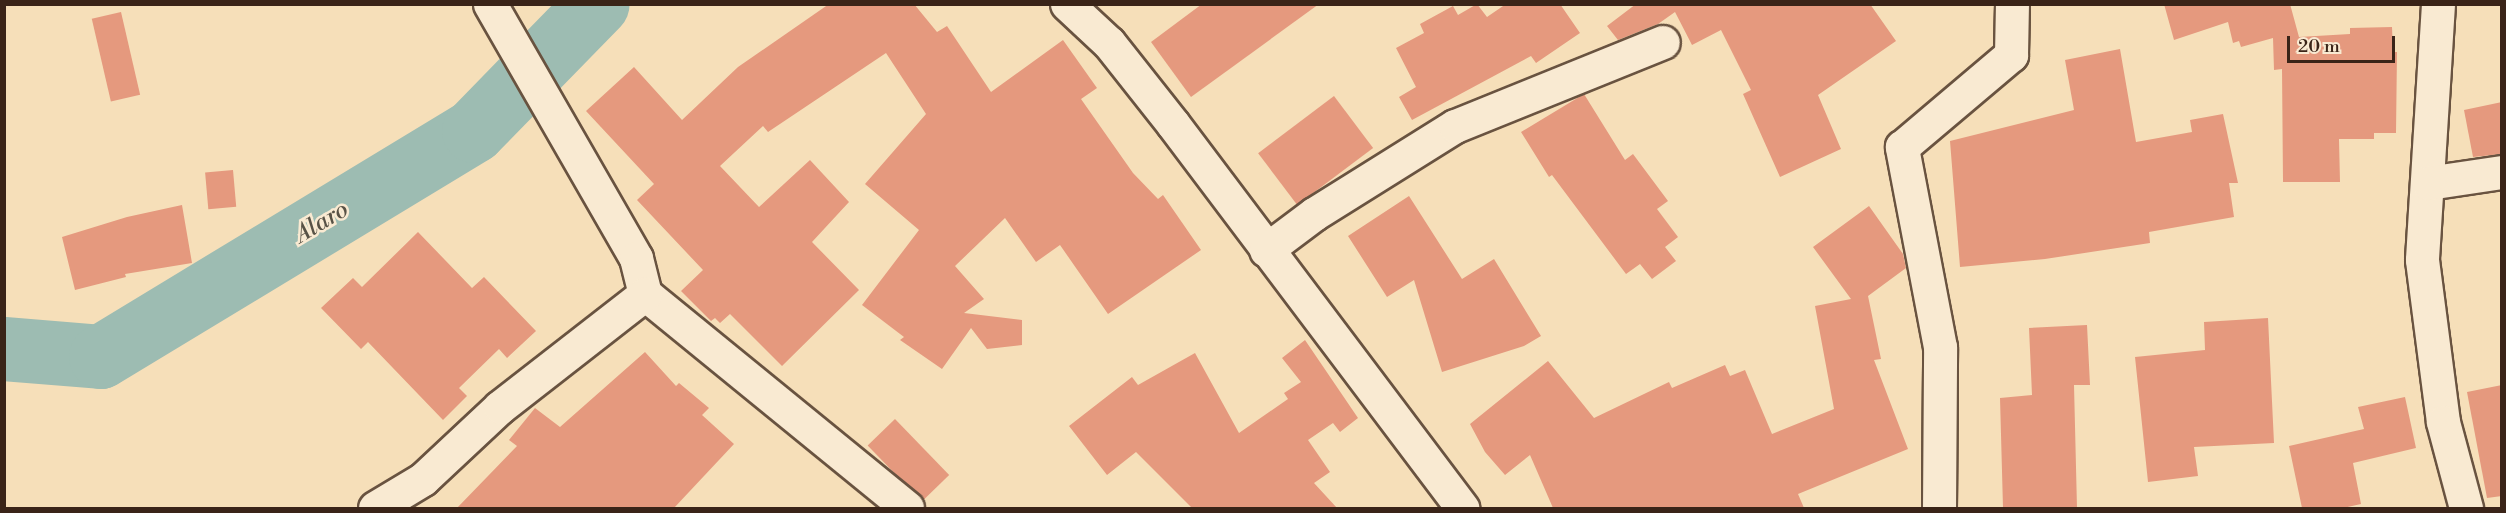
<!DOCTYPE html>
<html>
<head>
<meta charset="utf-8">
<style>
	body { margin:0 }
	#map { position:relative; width:2506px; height:513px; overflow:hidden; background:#f6dfb9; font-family:"Libre Bodoni",serif }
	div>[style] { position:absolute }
	.river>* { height:64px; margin:-32px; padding:0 32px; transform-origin:32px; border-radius:32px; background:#9dbcb2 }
	.building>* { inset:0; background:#e5997e; transform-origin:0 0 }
	.roads { filter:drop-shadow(2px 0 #695340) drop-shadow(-2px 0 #695340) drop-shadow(0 2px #695340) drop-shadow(0 -2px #695340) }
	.street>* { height:33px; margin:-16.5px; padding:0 16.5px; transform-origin:16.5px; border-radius:16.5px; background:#f9ead2 }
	span { translate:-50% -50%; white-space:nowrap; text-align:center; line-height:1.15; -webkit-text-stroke:5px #f9ead2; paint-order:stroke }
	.water-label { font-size:24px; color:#585246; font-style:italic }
	.frame { position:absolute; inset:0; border:6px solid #3a2418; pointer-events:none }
	.scale { position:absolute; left:2287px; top:36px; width:108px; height:27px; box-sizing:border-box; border:3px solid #3a2418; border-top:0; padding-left:8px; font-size:18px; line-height:21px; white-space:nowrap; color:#3a2418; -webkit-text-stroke:4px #f9ead2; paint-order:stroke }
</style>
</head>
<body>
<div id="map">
	<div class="river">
		<div style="left:4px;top:349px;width:97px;rotate:4.7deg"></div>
		<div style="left:101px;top:357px;width:436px;rotate:-31.2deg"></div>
		<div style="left:474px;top:131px;width:177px;rotate:-45.7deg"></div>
	</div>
	<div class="building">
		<div style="clip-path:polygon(829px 4px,914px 4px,937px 32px,947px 26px,991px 92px,1063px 40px,1097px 88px,1081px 99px,1133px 173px,1158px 199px,1163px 195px,1201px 250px,1108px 314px,1060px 245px,1036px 262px,1005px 218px,955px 266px,984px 299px,964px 313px,1022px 320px,1022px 345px,987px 349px,971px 328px,942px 369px,900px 340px,904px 337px,862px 305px,919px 230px,865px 184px,926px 114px,886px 53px,768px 132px,763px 126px,720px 166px,759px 207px,810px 160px,849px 202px,812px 242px,859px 290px,782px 366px,730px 314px,720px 323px,715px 318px,711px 321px,681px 291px,703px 270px,637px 200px,654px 184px,586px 111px,634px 67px,682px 120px,738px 67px)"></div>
		<div style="clip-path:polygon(1202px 4px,1319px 4px,1191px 97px,1151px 42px)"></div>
		<div style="clip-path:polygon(1477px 4px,1487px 17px,1506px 4px,1560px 4px,1580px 33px,1536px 63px,1531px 56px,1412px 120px,1399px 97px,1416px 87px,1396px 48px,1424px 33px,1420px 24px,1453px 6px,1458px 15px)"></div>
		<div style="clip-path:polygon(1636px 4px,1870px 4px,1896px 41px,1818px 95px,1841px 149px,1780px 177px,1743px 94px,1751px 90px,1721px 30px,1692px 45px,1675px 12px,1658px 24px,1618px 40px,1607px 26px)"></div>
		<div style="clip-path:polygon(2164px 4px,2290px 4px,2299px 37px,2350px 34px,2350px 28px,2392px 27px,2393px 52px,2397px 52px,2396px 133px,2374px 133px,2374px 139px,2339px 139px,2340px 182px,2283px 182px,2282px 69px,2274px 70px,2273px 38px,2241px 47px,2239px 41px,2233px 43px,2228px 22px,2174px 40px)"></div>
		<div style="left:121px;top:12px;width:85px;height:30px;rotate:77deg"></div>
		<div style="clip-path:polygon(2120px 49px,2136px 142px,2192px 132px,2190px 120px,2223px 114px,2238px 183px,2229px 183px,2234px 217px,2149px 232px,2150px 243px,2045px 259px,1960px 267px,1950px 141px,2074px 110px,2065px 60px)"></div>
		<div style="clip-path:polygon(1584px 94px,1625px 160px,1633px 154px,1668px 201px,1657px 209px,1678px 237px,1665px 247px,1676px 261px,1652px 279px,1640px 264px,1626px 274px,1552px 175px,1549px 177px,1521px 132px)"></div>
		<div style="left:1334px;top:96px;width:65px;height:95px;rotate:53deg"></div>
		<div style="clip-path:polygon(2502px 102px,2502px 154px,2473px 157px,2464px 110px)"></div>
		<div style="left:233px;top:170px;width:37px;height:28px;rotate:85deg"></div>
		<div style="clip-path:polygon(1409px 196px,1462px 279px,1494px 259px,1541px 336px,1524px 346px,1442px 372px,1414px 280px,1387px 297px,1348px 236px)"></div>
		<div style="clip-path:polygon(182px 205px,192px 263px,125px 274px,126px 277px,75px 290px,62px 237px,127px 217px)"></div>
		<div style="clip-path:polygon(1869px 206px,1903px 254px,1906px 268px,1868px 296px,1881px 359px,1874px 360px,1908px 449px,1798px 494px,1804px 508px,1553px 508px,1530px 455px,1505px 475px,1485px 452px,1470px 424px,1548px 361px,1594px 418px,1669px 382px,1672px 388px,1725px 365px,1730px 376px,1745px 370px,1772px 434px,1834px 409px,1815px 306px,1851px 299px,1813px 247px)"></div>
		<div style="clip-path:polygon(418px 232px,472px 288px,484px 277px,536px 331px,507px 358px,499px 349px,459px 388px,467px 396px,443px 420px,368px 342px,361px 349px,321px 308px,353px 278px,362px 287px)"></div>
		<div style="clip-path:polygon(2268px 318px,2274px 443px,2194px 447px,2198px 476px,2148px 482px,2135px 357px,2205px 350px,2204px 322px)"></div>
		<div style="clip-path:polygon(2087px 325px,2090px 385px,2074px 385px,2077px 508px,2003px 508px,2000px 398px,2032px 395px,2029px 328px)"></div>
		<div style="clip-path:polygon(1305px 340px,1358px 418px,1340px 432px,1333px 423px,1308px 440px,1330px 472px,1314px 483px,1337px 508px,1192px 508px,1136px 452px,1107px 475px,1069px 426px,1132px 377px,1138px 385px,1195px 353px,1239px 433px,1288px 399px,1284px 393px,1301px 382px,1282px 358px)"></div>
		<div style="clip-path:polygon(645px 352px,676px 386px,679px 383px,709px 408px,702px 415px,734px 444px,674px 508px,457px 508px,517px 446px,509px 440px,535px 408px,560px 427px)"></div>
		<div style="clip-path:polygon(2502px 385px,2502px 496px,2487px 498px,2467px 392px)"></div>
		<div style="clip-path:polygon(2405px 397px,2416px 448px,2353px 463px,2361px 504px,2343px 508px,2302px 508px,2289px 446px,2364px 429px,2358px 407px)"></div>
		<div style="left:895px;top:419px;width:78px;height:38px;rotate:46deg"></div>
	</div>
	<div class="roads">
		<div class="street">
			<div style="left:490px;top:4px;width:293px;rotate:60.1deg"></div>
			<div style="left:636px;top:258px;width:37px;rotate:76deg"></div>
			<div style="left:645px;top:294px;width:338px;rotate:39.2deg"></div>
			<div style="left:1067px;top:4px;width:57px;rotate:42.9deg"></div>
			<div style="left:1109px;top:43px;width:103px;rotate:51.7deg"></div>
			<div style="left:1173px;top:124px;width:481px;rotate:53deg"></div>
			<div style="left:2438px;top:4px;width:256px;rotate:93.6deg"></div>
			<div style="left:2422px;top:260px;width:163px;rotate:82.6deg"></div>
			<div style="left:2443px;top:422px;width:89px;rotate:75deg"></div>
			<div style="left:2428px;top:183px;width:75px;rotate:-8.5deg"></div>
			<div style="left:1266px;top:250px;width:60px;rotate:-36.9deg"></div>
			<div style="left:1314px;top:214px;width:166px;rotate:-32deg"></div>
			<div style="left:1455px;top:126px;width:224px;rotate:-22deg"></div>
			<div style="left:375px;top:508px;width:56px;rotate:-31.1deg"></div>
			<div style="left:423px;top:479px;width:105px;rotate:-43.1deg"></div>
			<div style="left:500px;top:407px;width:184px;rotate:-37.9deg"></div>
			<div style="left:1939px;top:508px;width:161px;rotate:-89.6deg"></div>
			<div style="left:1940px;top:347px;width:204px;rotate:-100.8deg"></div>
			<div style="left:1902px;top:147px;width:143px;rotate:-40.2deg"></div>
			<div style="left:2011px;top:55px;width:51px;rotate:-88.9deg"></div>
		</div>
	</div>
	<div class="water-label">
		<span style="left:322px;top:223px;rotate:-31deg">Alaro</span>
	</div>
	<div class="frame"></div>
	<div class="scale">20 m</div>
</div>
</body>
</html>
